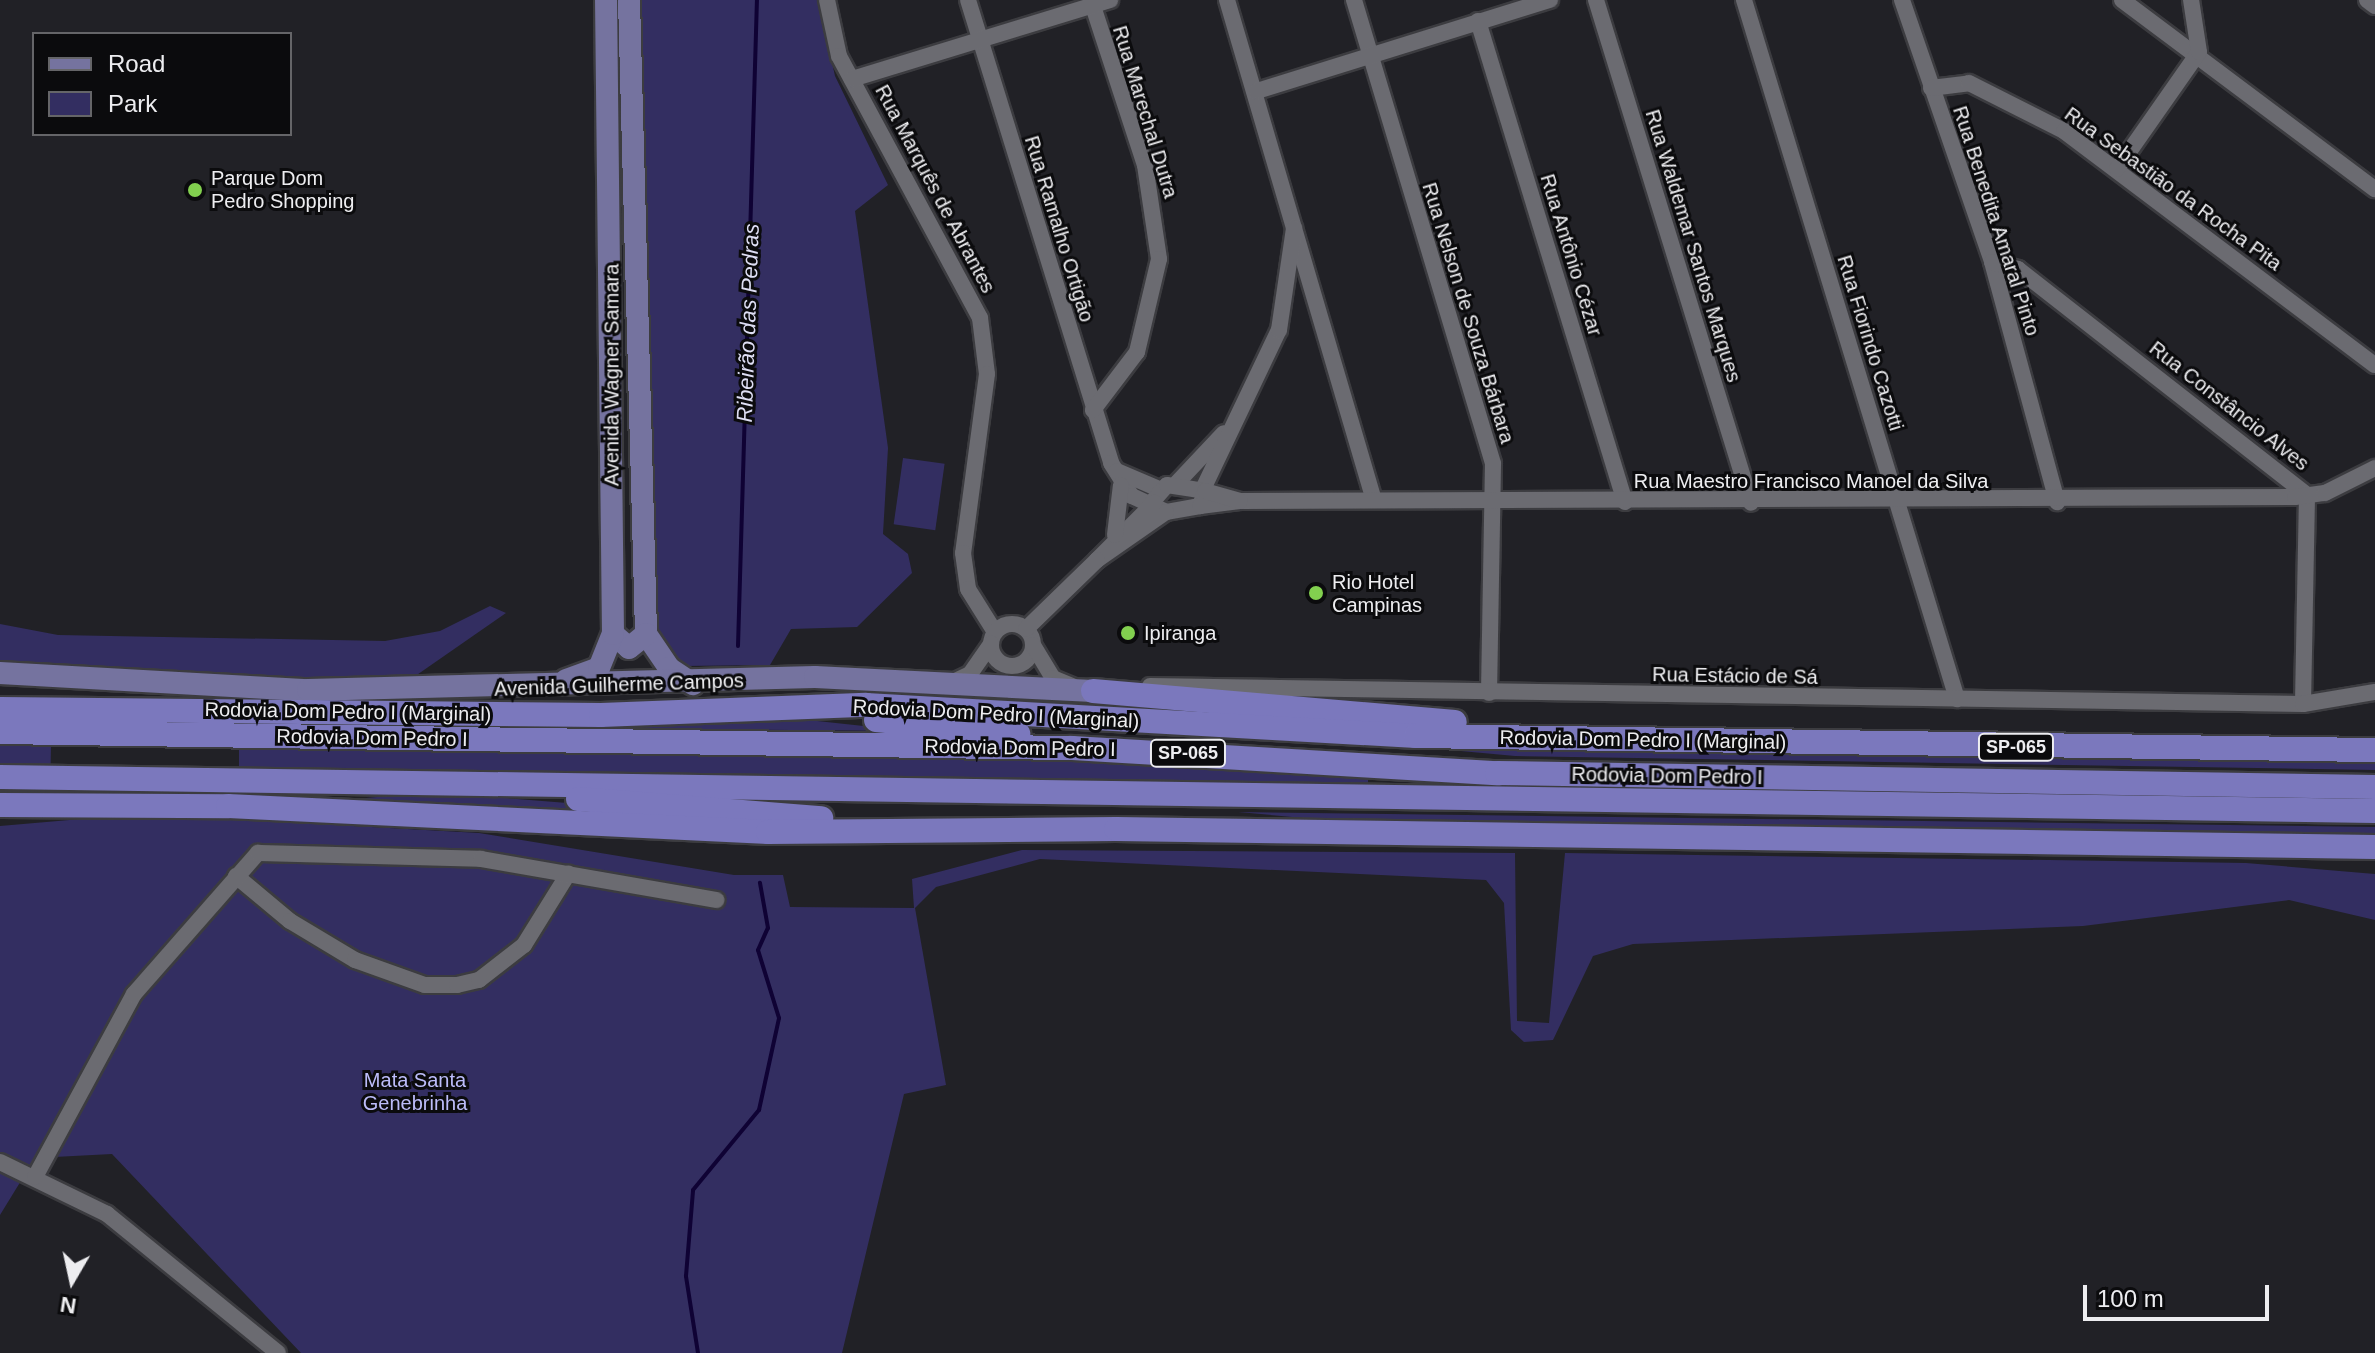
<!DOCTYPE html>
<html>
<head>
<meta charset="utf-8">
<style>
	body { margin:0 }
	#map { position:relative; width:2375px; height:1353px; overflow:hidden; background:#212126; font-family:Arial,sans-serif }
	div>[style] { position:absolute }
	.green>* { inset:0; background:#332e61; transform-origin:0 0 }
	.stream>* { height:4px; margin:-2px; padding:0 2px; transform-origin:2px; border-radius:2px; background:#0f0234 }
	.roads { filter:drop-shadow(2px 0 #3c3c40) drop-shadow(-2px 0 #3c3c40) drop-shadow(0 2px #3c3c40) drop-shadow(0 -2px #3c3c40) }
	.minor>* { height:16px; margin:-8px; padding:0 8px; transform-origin:8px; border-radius:8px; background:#6b6b71 }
	.minor>.ring { margin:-8px; padding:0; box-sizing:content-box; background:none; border:16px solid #6b6b71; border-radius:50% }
	.major>* { height:22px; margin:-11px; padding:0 11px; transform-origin:11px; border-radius:11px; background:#75739f }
	.highway>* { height:24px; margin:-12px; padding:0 12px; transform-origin:12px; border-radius:12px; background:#7b78bd }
	.dots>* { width:22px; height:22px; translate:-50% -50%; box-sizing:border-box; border:4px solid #0b0b0d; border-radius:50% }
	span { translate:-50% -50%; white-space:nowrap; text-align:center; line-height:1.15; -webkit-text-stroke:6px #0b0b0d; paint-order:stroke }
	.shield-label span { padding:2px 6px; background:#0b0b0d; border:2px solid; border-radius:6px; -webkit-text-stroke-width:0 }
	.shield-label { font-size:18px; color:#ededf0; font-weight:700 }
	.street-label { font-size:20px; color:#ededf0 }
	.poi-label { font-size:20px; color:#ededf0 }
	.left { translate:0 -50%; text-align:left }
	.park-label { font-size:20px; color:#bcbcf9 }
	.water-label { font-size:22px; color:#dedef4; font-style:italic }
	.legend { position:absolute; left:32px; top:32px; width:260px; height:104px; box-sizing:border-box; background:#0b0b0d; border:2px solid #656568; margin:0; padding:10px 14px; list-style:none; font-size:24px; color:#ededf0 }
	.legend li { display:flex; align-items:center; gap:16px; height:40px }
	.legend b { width:40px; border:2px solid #656568 }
	.north { position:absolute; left:32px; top:1241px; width:80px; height:80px; -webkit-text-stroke:6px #0b0b0d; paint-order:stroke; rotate:189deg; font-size:22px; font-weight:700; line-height:32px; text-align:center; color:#ededf0 }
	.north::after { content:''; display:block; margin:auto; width:28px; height:36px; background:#ededf0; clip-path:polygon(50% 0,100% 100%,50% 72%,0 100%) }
	.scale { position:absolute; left:2083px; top:1285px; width:186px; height:36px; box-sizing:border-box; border:4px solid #ededf0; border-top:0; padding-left:10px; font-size:24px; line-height:28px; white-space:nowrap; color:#ededf0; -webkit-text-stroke:6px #0b0b0d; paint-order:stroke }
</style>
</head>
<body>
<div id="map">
	<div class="green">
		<div style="clip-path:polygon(637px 0,818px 0,835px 76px,888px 185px,855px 211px,888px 448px,883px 534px,908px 554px,912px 573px,857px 627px,791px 629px,770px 665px,684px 666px,657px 641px)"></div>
		<div style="left:903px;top:458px;width:42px;height:67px;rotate:8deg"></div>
		<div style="clip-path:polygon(490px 606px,506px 613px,411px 679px,187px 676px,0 660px,0 624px,58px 635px,385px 641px,440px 631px)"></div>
		<div style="clip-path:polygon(0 716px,808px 720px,910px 731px,280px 726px)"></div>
		<div style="clip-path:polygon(1363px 742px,2375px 758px,2375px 770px,1515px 756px)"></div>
		<div style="left:0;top:743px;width:51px;height:22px;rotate:1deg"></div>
		<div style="clip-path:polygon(239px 746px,1134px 762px,1368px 777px,1368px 786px,239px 770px)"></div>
		<div style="clip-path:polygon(388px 796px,506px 798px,791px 821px,333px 801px)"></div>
		<div style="clip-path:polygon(1238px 812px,2375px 827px,2375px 838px,1402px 827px)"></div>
		<div style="clip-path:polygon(139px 814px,479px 833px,734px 875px,783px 875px,790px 907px,914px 908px,912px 879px,1022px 850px,1515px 853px,1517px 1021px,1549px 1023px,1565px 853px,2246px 863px,2375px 874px,2375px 920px,2289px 900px,2083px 926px,1633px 944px,1593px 956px,1553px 1040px,1524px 1042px,1511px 1030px,1504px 903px,1486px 880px,1040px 859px,936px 887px,915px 908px,946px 1085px,904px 1094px,842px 1353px,301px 1353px,112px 1154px,35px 1158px,0 1215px,0 826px)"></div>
	</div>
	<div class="stream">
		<div style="left:738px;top:646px;width:646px;rotate:-88.32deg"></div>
		<div style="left:698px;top:1353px;width:78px;rotate:-98.9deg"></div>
		<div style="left:686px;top:1276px;width:86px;rotate:-85.3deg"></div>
		<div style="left:693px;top:1190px;width:104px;rotate:-50.5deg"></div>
		<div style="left:759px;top:1110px;width:94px;rotate:-77.7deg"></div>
		<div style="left:779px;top:1018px;width:71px;rotate:-107.2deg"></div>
		<div style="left:758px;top:950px;width:24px;rotate:-66deg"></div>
		<div style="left:768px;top:928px;width:46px;rotate:-100.1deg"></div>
	</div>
	<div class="roads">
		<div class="minor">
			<div style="left:827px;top:0;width:57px;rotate:77.9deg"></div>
			<div style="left:839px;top:56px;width:298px;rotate:61.7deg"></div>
			<div style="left:980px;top:318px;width:56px;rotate:82.9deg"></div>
			<div style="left:987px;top:374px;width:181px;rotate:97.6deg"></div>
			<div style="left:963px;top:553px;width:36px;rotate:82deg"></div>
			<div style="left:968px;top:589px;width:51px;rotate:57.9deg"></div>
			<div style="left:968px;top:0;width:485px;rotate:72.8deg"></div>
			<div style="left:1111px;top:463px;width:39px;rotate:58deg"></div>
			<div style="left:1132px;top:496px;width:38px;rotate:25deg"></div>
			<div style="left:1091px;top:0;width:174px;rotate:71.9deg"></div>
			<div style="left:1145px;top:165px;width:95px;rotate:81.5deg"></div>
			<div style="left:1159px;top:259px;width:96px;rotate:103.3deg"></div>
			<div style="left:1137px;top:352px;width:73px;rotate:127.2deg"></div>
			<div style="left:1227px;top:0;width:518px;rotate:73.63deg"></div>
			<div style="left:1354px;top:0;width:484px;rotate:73.3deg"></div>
			<div style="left:1493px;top:464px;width:229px;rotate:91deg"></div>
			<div style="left:1596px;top:0;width:526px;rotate:72.87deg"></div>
			<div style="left:1744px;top:0;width:731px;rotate:73.05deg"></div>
			<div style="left:1902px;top:0;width:277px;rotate:71deg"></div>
			<div style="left:1992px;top:262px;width:249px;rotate:74.8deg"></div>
			<div style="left:2122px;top:0;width:316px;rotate:36.8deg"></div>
			<div style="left:2367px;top:0;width:10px;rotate:37deg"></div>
			<div style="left:1478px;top:21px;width:503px;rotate:73.01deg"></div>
			<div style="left:852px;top:79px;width:270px;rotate:-17deg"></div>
			<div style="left:1931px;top:88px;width:38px;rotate:-7deg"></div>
			<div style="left:1969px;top:83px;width:106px;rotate:26.8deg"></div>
			<div style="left:2064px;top:131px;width:389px;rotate:37deg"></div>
			<div style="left:1257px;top:91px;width:307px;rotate:-17.3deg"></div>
			<div style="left:2117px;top:169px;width:143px;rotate:-55deg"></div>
			<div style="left:2199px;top:52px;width:53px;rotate:-98.7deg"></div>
			<div style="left:1992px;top:262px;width:27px;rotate:15deg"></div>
			<div style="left:2018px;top:269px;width:367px;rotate:38deg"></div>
			<div style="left:2307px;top:495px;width:209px;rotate:91.1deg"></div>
			<div style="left:1117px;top:471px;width:46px;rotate:23.2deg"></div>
			<div style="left:1175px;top:485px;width:71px;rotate:-46.7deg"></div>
			<div style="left:1203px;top:489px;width:176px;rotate:-64.5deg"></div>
			<div style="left:1279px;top:330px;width:103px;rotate:-81.6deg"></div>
			<div style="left:1153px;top:501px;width:21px;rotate:-49deg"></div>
			<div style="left:1167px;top:485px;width:38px;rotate:9deg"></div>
			<div style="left:1205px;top:491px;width:16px;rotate:108deg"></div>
			<div style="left:1200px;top:506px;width:35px;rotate:170deg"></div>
			<div style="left:1166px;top:512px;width:84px;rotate:145.2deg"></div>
			<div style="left:1097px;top:560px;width:81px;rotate:-45deg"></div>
			<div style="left:1240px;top:501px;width:1055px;rotate:-0.22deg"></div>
			<div style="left:2295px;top:497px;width:30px;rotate:-8deg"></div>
			<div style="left:2325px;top:493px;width:56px;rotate:-26.6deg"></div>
			<div style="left:1200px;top:506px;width:40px;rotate:-7.1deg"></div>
			<div style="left:1240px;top:501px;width:36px;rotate:-164deg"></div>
			<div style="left:1115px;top:535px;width:50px;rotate:-83.2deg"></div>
			<div class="ring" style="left:991px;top:624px;width:26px;height:26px"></div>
			<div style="left:1026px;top:629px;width:99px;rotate:-44.2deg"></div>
			<div style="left:1033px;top:645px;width:39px;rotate:59deg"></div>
			<div style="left:1053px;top:678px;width:21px;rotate:23deg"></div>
			<div style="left:951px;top:683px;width:21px;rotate:-25deg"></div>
			<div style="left:970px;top:674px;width:37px;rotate:-55deg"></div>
			<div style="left:1150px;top:686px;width:1153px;rotate:0.89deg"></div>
			<div style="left:2303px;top:704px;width:73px;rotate:-9.5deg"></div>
			<div style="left:236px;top:876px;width:70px;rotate:39.8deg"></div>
			<div style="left:290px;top:921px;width:76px;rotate:31deg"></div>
			<div style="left:355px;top:960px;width:74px;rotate:19.7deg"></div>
			<div style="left:425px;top:985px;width:32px"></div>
			<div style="left:457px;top:985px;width:23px;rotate:-13deg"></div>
			<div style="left:479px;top:980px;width:57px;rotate:-37.9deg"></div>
			<div style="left:524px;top:945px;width:84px;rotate:-58.2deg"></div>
			<div style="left:0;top:1162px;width:119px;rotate:25.9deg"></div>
			<div style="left:107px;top:1214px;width:220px;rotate:39.1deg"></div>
			<div style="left:35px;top:1177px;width:208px;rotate:-61.6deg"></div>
			<div style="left:134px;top:994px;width:188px;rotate:-48.7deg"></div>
			<div style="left:258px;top:853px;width:223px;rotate:1.5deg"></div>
			<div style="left:481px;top:859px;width:239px;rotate:9.9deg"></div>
		</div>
		<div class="major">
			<div style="left:629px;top:0;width:634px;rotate:88.46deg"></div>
			<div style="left:646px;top:634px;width:41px;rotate:55.9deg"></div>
			<div style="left:669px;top:668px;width:29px;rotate:34deg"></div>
			<div style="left:613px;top:634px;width:21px;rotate:41deg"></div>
			<div style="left:629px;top:648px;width:22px;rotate:-39deg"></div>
			<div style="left:0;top:673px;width:308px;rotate:3.2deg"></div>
			<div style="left:308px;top:690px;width:507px;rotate:-1.47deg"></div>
			<div style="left:815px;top:677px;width:278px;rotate:2.9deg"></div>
			<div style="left:566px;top:680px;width:35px;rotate:-20deg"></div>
			<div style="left:599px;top:668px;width:37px;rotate:-68deg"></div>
			<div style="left:613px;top:634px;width:634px;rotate:-90.63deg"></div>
		</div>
		<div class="highway">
			<div style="left:1093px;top:691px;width:363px;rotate:4.9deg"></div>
			<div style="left:0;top:709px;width:601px;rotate:0.57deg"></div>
			<div style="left:601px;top:715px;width:265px;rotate:-2.2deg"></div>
			<div style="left:866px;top:705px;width:551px;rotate:3.23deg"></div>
			<div style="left:1416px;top:736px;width:959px;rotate:0.84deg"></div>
			<div style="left:876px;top:720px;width:143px;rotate:5.6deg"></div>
			<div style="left:0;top:732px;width:1072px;rotate:0.86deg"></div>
			<div style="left:1072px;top:748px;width:426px;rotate:3.4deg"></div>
			<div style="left:1497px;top:773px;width:878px;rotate:0.91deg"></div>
			<div style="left:0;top:777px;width:2375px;rotate:0.82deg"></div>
			<div style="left:578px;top:799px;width:244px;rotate:4.5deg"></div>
			<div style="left:0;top:805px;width:228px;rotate:0.3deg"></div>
			<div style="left:228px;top:806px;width:541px;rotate:2.76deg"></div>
			<div style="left:768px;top:832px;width:348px;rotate:-0.5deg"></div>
			<div style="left:1116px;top:829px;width:1259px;rotate:0.82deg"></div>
		</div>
	</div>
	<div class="dots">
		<div style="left:195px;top:190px;background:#82d04f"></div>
		<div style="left:1316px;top:593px;background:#82d04f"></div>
		<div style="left:1128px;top:633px;background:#82d04f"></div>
	</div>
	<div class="shield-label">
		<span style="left:2016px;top:747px">SP-065</span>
		<span style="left:1188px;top:753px">SP-065</span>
	</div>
	<div class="street-label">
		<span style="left:1145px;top:112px;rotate:73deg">Rua Marechal Dutra</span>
		<span style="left:935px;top:189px;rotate:62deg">Rua Marquês de Abrantes</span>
		<span style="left:2173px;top:189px;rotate:36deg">Rua Sebastião da Rocha Pita</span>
		<span style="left:1996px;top:221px;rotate:72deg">Rua Benedita Amaral Pinto</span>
		<span style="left:1059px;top:229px;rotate:73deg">Rua Ramalho Ortigão</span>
		<span style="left:1693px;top:246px;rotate:73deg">Rua Waldemar Santos Marques</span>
		<span style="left:1571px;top:255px;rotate:73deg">Rua Antônio Cézar</span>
		<span style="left:1468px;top:313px;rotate:73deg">Rua Nelson de Souza Bárbara</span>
		<span style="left:1870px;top:343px;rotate:73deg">Rua Fiorindo Cazotti</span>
		<span style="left:612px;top:375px;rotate:-90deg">Avenida Wagner Samara</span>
		<span style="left:2229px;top:406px;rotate:38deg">Rua Constâncio Alves</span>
		<span style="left:1811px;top:481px">Rua Maestro Francisco Manoel da Silva</span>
		<span style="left:1735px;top:676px;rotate:1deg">Rua Estácio de Sá</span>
		<span style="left:619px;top:685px;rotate:-2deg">Avenida Guilherme Campos</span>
		<span style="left:348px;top:712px;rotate:1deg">Rodovia Dom Pedro I (Marginal)</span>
		<span style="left:996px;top:714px;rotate:3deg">Rodovia Dom Pedro I (Marginal)</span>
		<span style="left:372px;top:738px;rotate:1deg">Rodovia Dom Pedro I</span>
		<span style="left:1643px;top:740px;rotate:1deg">Rodovia Dom Pedro I (Marginal)</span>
		<span style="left:1020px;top:748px;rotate:1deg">Rodovia Dom Pedro I</span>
		<span style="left:1667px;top:776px;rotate:1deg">Rodovia Dom Pedro I</span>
	</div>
	<div class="poi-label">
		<span class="left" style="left:211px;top:190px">Parque Dom<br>Pedro Shopping</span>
		<span class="left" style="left:1332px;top:594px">Rio Hotel<br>Campinas</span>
		<span class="left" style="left:1144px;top:633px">Ipiranga</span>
	</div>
	<div class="park-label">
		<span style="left:415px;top:1092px">Mata Santa<br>Genebrinha</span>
	</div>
	<div class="water-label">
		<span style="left:748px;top:323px;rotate:-88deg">Ribeirão das Pedras</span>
	</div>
	<ul class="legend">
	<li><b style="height:10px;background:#75739f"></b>Road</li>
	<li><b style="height:22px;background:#332e61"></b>Park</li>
	</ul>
	<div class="north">N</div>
	<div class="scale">100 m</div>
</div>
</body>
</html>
